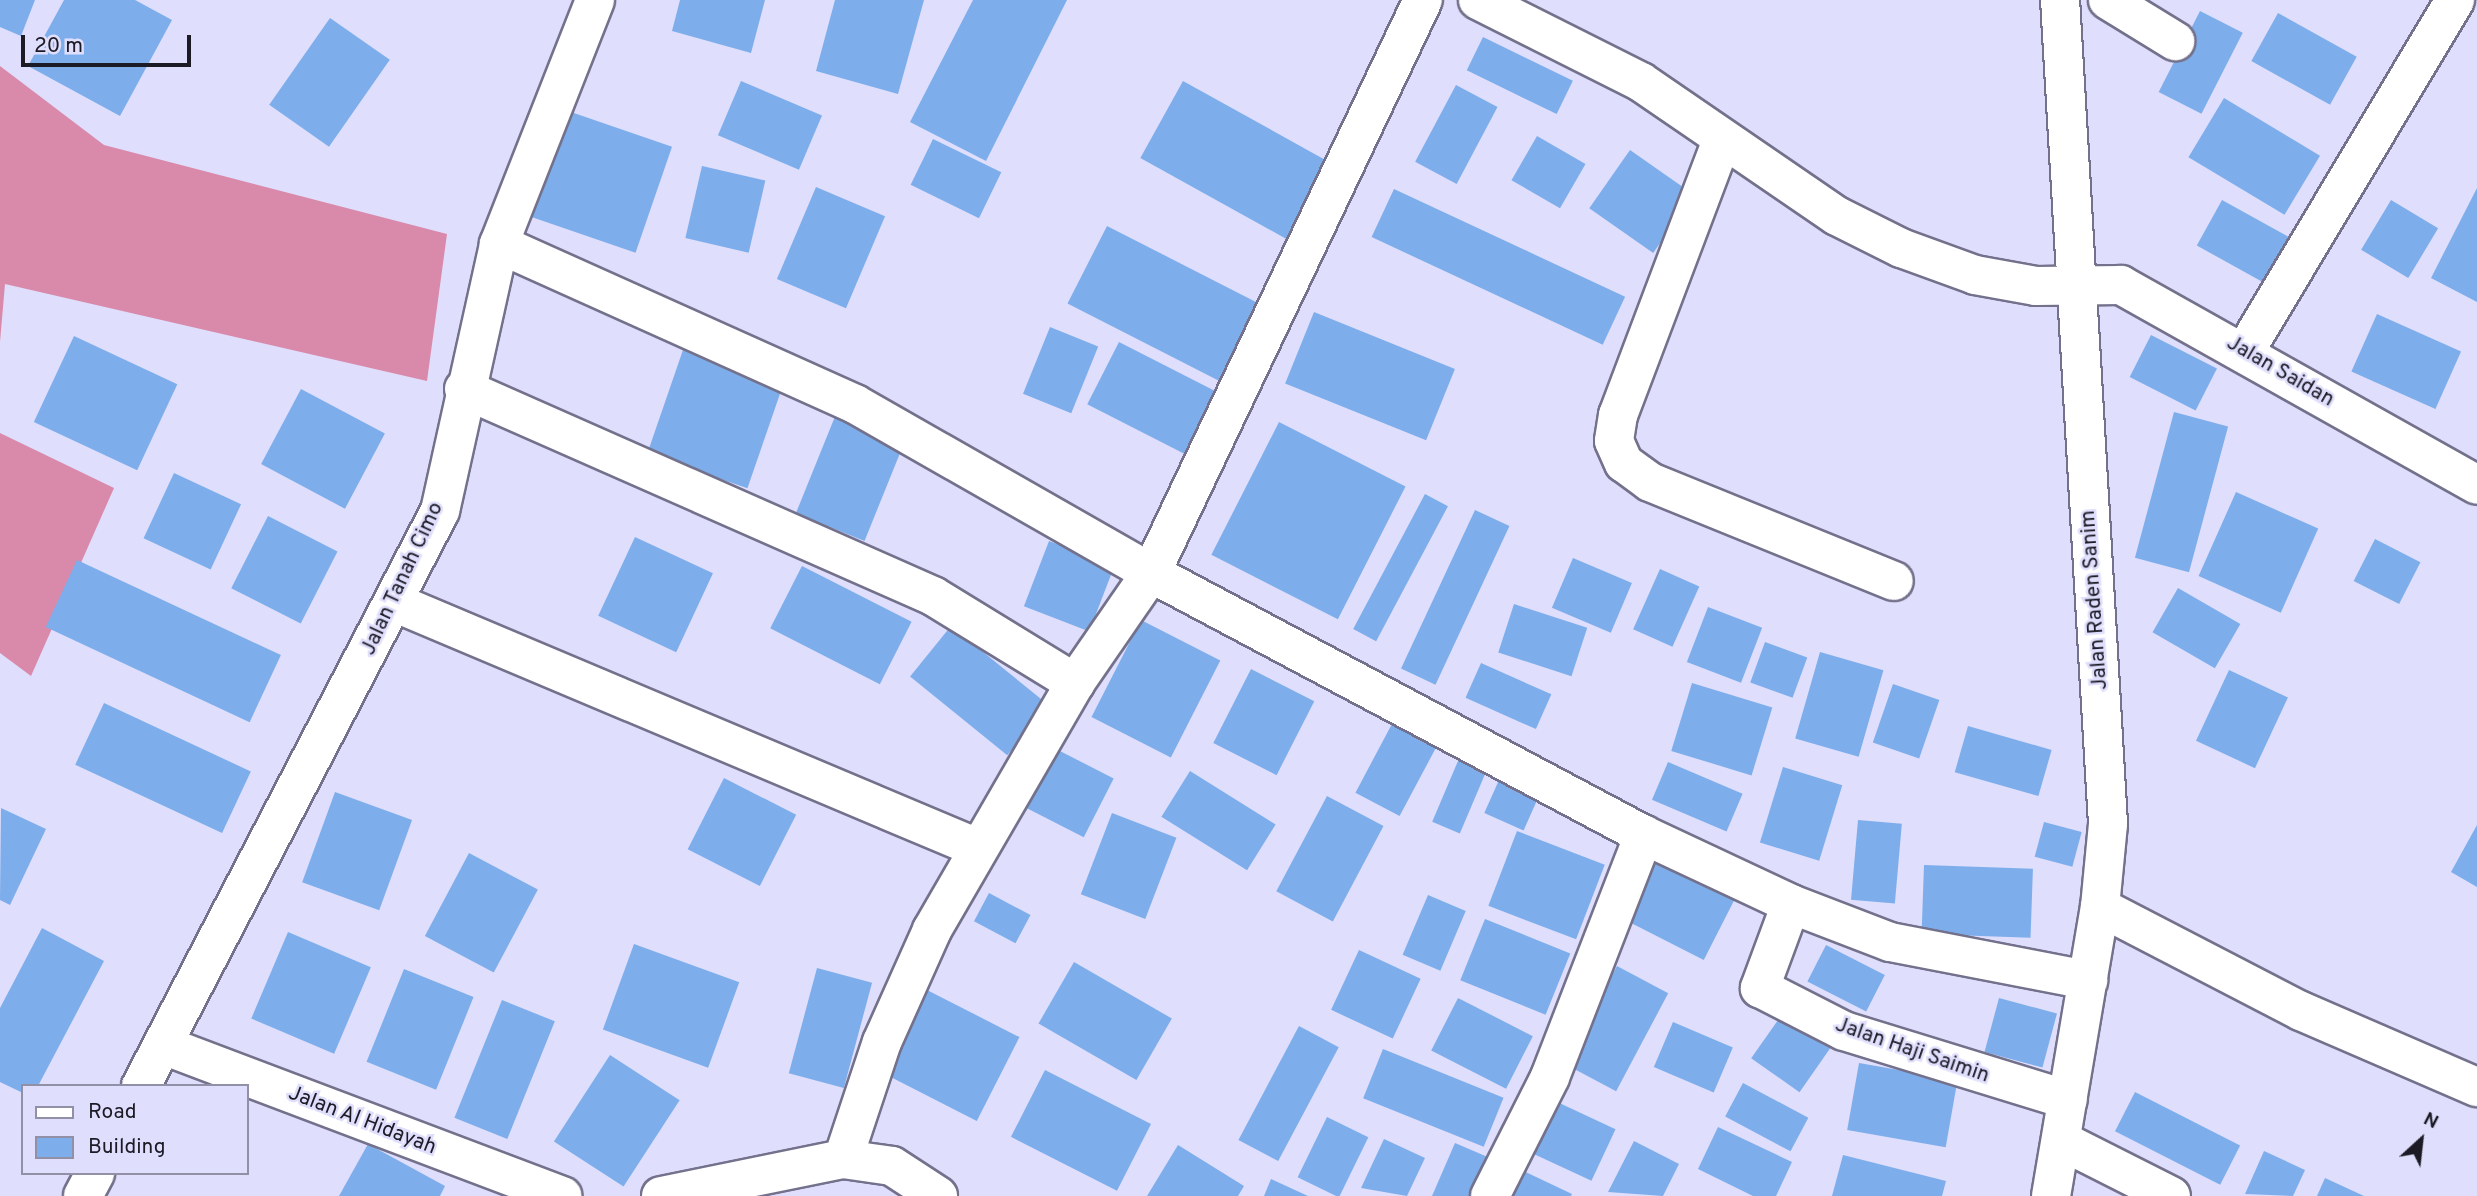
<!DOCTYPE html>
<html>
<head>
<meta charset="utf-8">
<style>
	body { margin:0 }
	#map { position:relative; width:2477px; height:1196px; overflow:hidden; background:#dfdefc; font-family:Overpass,sans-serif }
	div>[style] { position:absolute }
	.forest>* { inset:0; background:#d98aaa }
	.building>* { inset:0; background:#7daeeb; transform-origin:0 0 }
	.roads { filter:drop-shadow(2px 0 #73718b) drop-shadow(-2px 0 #73718b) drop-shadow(0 2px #73718b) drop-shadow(0 -2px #73718b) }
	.minor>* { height:38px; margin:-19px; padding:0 19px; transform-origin:19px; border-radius:19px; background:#fff }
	span { translate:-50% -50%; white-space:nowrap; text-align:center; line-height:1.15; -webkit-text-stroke:5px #dfdefc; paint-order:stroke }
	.street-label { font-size:21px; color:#1b1a25 }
	.legend { position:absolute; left:21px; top:1084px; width:228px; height:91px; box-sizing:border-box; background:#dfdefc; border:2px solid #9190a6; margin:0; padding:9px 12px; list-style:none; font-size:21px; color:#1b1a25 }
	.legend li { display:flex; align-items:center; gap:14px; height:35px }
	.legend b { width:35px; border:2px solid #9190a6 }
	.north { position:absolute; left:2386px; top:1105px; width:70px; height:70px; -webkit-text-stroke:5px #dfdefc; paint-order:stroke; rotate:27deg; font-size:19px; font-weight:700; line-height:28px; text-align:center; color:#1b1a25 }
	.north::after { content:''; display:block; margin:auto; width:24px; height:32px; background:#1b1a25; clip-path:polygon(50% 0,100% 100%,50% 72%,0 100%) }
	.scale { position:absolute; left:21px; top:35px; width:170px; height:32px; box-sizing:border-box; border:4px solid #1b1a25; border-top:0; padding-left:9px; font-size:21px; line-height:24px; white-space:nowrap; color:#1b1a25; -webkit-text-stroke:5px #dfdefc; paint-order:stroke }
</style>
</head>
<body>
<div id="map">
	<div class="forest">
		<div style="clip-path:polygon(0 66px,104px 145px,447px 234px,427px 381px,5px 284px,0 342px)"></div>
		<div style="clip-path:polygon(0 433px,114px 488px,31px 676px,0 653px)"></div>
	</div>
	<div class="building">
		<div style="clip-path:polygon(0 0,35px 0,21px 36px,0 27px)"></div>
		<div style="clip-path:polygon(64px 0,135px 0,172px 20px,120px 116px,28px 66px)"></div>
		<div style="clip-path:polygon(680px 0,765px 0,751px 53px,672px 31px)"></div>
		<div style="clip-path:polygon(835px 0,924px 0,898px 94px,816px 71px)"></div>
		<div style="clip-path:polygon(973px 0,1067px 0,986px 161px,910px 122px)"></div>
		<div style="left:2200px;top:11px;width:48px;height:91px;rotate:27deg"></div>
		<div style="left:2278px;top:13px;width:90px;height:55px;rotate:29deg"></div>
		<div style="left:330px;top:18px;width:73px;height:106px;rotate:35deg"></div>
		<div style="left:1483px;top:37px;width:100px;height:37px;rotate:26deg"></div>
		<div style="left:741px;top:81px;width:88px;height:59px;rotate:23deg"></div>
		<div style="left:1183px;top:81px;width:169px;height:88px;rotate:29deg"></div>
		<div style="left:1456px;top:85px;width:47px;height:87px;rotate:28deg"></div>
		<div style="left:2224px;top:98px;width:112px;height:69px;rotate:31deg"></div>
		<div style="left:568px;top:111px;width:110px;height:112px;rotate:19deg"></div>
		<div style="left:1537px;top:136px;width:56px;height:51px;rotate:30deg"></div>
		<div style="left:933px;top:139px;width:76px;height:51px;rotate:26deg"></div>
		<div style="left:1630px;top:150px;width:78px;height:71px;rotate:35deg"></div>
		<div style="left:702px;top:166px;width:65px;height:74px;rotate:13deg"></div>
		<div style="left:816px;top:187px;width:75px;height:100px;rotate:23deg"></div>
		<div style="clip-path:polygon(2477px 188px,2477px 302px,2431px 278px)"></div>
		<div style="left:1394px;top:189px;width:255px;height:53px;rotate:25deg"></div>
		<div style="left:2222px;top:200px;width:81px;height:52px;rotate:29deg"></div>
		<div style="left:2391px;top:200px;width:55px;height:58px;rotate:31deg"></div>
		<div style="left:1107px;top:226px;width:171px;height:87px;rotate:27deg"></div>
		<div style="left:1314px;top:312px;width:152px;height:77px;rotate:22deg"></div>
		<div style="left:2377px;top:314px;width:92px;height:63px;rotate:24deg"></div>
		<div style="left:1050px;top:327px;width:52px;height:72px;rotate:22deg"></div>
		<div style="left:2151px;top:335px;width:74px;height:47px;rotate:27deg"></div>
		<div style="left:74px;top:336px;width:114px;height:95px;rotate:25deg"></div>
		<div style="left:1119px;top:342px;width:110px;height:70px;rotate:27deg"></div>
		<div style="left:684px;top:347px;width:106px;height:113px;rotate:19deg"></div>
		<div style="left:301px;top:389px;width:95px;height:85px;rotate:28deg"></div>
		<div style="left:2174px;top:412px;width:56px;height:151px;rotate:15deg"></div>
		<div style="left:836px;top:414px;width:74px;height:107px;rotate:22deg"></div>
		<div style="left:1279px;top:422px;width:142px;height:149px;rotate:27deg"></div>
		<div style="left:174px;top:473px;width:74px;height:72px;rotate:25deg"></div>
		<div style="left:2236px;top:492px;width:90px;height:92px;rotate:24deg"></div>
		<div style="left:1425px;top:494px;width:26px;height:153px;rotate:28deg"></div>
		<div style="left:1475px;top:510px;width:38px;height:175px;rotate:25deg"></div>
		<div style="left:268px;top:516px;width:78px;height:81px;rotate:27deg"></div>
		<div style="left:635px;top:537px;width:86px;height:87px;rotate:25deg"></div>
		<div style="left:2375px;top:539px;width:51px;height:47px;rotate:27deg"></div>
		<div style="left:1049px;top:541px;width:70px;height:70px;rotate:21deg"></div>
		<div style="left:1573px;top:558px;width:64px;height:54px;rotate:23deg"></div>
		<div style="left:77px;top:560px;width:225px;height:74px;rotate:25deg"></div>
		<div style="left:802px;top:566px;width:123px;height:70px;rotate:27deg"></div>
		<div style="left:1660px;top:569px;width:43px;height:66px;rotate:24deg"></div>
		<div style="left:2178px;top:588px;width:72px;height:51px;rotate:30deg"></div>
		<div style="left:1514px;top:604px;width:77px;height:51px;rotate:18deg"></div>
		<div style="left:1708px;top:607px;width:58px;height:59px;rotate:21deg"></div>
		<div style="left:1141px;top:620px;width:89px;height:109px;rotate:27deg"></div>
		<div style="left:951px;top:626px;width:125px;height:65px;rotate:39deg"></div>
		<div style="left:1765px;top:642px;width:45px;height:43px;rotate:20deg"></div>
		<div style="left:1820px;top:652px;width:66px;height:90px;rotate:16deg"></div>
		<div style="left:1481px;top:663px;width:77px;height:38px;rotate:24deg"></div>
		<div style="left:1251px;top:669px;width:71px;height:83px;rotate:27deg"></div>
		<div style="left:2229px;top:670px;width:65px;height:78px;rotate:25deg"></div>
		<div style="left:1692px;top:683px;width:84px;height:71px;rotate:17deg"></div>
		<div style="left:1893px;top:684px;width:49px;height:62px;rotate:19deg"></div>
		<div style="left:104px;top:703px;width:162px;height:68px;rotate:25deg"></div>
		<div style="left:1393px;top:722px;width:50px;height:80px;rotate:28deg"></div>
		<div style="left:1968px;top:726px;width:87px;height:48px;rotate:16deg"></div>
		<div style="left:1054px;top:748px;width:67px;height:66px;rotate:27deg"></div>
		<div style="left:1458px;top:761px;width:30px;height:66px;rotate:23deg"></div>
		<div style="left:1668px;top:762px;width:81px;height:41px;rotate:23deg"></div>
		<div style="left:1783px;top:767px;width:62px;height:79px;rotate:17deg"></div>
		<div style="left:1190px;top:771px;width:101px;height:54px;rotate:32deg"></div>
		<div style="left:1503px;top:771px;width:43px;height:46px;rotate:24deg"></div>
		<div style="left:724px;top:778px;width:81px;height:80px;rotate:27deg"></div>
		<div style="left:335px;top:792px;width:82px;height:96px;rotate:20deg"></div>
		<div style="left:1327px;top:796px;width:64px;height:108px;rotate:28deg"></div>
		<div style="clip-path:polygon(1px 808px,46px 829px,10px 905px,0 900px)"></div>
		<div style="left:1112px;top:813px;width:69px;height:87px;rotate:21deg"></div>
		<div style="left:1858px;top:820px;width:44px;height:80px;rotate:5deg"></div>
		<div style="left:2044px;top:822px;width:39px;height:36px;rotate:15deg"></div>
		<div style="clip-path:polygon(2477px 825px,2477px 887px,2451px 872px)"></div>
		<div style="left:1517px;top:831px;width:94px;height:80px;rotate:21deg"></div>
		<div style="left:469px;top:853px;width:78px;height:94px;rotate:28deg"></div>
		<div style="left:1654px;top:855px;width:92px;height:71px;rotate:27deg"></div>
		<div style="left:1924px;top:865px;width:109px;height:69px;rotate:2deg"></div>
		<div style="left:989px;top:893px;width:47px;height:32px;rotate:28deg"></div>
		<div style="left:1428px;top:895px;width:41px;height:65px;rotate:23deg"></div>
		<div style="left:1485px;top:919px;width:92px;height:66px;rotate:22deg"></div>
		<div style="clip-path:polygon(42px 928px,104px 961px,38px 1086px,23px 1086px,23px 1093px,0 1082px,0 1008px)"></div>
		<div style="left:288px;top:932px;width:90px;height:94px;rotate:23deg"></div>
		<div style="left:634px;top:944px;width:112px;height:91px;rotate:20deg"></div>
		<div style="left:1826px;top:945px;width:66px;height:41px;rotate:27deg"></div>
		<div style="left:1359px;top:950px;width:68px;height:66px;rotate:25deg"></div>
		<div style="left:1074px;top:962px;width:113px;height:71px;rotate:30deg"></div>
		<div style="left:1617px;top:966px;width:58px;height:111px;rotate:28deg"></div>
		<div style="left:817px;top:968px;width:57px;height:109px;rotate:15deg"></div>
		<div style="left:404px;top:969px;width:75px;height:100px;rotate:22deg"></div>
		<div style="left:925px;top:989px;width:106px;height:94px;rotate:27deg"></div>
		<div style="left:1458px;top:998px;width:84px;height:59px;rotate:27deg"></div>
		<div style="left:1999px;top:998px;width:60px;height:56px;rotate:15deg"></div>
		<div style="left:502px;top:1000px;width:57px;height:127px;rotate:22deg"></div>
		<div style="left:1785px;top:1010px;width:59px;height:59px;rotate:35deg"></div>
		<div style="left:1673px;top:1022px;width:65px;height:49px;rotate:23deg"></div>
		<div style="left:1299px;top:1026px;width:45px;height:129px;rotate:28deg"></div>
		<div style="left:1383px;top:1049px;width:130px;height:53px;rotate:22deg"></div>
		<div style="left:610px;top:1055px;width:83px;height:103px;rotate:33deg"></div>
		<div style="left:1859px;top:1063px;width:100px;height:68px;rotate:10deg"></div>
		<div style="left:1045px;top:1070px;width:119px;height:75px;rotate:27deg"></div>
		<div style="left:1743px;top:1083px;width:74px;height:38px;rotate:28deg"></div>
		<div style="left:2135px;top:1092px;width:118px;height:44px;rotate:27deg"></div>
		<div style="left:1553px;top:1100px;width:69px;height:57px;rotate:25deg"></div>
		<div style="left:1327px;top:1117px;width:46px;height:67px;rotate:26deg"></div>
		<div style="clip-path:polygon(1718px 1127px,1792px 1162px,1776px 1196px,1753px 1196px,1698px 1169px)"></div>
		<div style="clip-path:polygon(1384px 1139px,1425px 1158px,1407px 1196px,1361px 1188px)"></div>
		<div style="clip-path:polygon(1634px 1141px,1679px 1164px,1663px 1196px,1608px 1192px)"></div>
		<div style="clip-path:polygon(1455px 1143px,1497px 1161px,1481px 1196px,1432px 1196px)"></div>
		<div style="clip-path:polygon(368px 1144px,445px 1186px,440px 1196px,339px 1196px)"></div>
		<div style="clip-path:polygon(1178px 1145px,1244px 1186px,1238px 1196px,1147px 1196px)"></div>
		<div style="clip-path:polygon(2264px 1151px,2305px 1170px,2293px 1196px,2245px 1194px)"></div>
		<div style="clip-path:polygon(1843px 1155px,1946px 1181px,1942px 1196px,1832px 1196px)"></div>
		<div style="clip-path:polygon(1513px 1166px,1572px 1194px,1571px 1196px,1498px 1196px)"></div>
		<div style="clip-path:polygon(2325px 1178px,2364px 1196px,2317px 1196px)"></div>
		<div style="clip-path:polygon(1271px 1179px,1308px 1196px,1264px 1196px)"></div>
	</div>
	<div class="roads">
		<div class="minor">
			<div style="left:1478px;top:0;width:182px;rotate:26.7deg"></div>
			<div style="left:1641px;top:82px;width:237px;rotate:34.4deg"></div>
			<div style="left:1837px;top:216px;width:72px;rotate:26.6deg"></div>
			<div style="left:1901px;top:248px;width:79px;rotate:20deg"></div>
			<div style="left:1975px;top:275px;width:62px;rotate:10.2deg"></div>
			<div style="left:2036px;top:286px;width:85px;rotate:-0.7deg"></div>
			<div style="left:2121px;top:285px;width:408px;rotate:29.3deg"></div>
			<div style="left:2108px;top:0;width:79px;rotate:31.5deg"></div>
			<div style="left:1722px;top:140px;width:294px;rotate:110.7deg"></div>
			<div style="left:1618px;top:415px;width:26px;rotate:99deg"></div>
			<div style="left:1614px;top:441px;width:24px;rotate:66deg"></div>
			<div style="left:1624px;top:463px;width:32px;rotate:36deg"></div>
			<div style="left:1650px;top:482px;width:263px;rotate:22.1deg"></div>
			<div style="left:499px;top:244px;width:390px;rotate:24.2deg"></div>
			<div style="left:855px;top:404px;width:341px;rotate:29.7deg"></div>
			<div style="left:1151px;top:573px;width:558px;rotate:27.99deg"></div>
			<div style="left:1644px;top:835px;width:162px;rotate:25.1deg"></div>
			<div style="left:1791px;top:904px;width:106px;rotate:21deg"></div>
			<div style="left:1890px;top:942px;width:202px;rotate:10.9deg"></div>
			<div style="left:2245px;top:351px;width:409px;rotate:-59.1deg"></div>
			<div style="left:464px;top:389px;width:513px;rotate:23.81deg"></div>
			<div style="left:933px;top:596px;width:167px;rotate:31.5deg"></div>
			<div style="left:396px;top:603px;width:628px;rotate:22.85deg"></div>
			<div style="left:1791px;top:904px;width:90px;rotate:110.3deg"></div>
			<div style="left:1760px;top:988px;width:94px;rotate:27.1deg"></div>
			<div style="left:1844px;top:1031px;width:234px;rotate:17.1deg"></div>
			<div style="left:2100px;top:907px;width:226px;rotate:27.4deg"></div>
			<div style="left:2301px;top:1011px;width:192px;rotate:23.4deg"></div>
			<div style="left:163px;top:1045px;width:427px;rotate:20.7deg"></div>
			<div style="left:141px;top:1086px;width:648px;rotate:-62.53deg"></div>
			<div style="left:440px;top:511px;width:273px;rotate:-77.5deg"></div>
			<div style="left:499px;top:244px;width:262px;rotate:-68.5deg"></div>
			<div style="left:2062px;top:1141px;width:122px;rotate:26.8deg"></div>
			<div style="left:843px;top:1159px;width:123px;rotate:-71.6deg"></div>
			<div style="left:882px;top:1042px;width:123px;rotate:-65.9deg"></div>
			<div style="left:932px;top:930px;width:285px;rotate:-59.9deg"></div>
			<div style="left:1075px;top:683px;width:134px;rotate:-55.4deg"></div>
			<div style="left:1151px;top:573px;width:634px;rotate:-64.61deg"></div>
			<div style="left:83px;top:1196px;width:26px;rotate:-62deg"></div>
			<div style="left:661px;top:1196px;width:186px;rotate:-11.5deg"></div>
			<div style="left:843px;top:1159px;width:49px;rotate:8.1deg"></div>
			<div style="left:892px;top:1166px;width:55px;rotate:33.1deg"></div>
			<div style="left:1490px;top:1196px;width:133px;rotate:-63.2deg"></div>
			<div style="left:1550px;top:1077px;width:260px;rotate:-68.8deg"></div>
			<div style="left:2051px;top:1196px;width:293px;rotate:-80.4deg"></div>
			<div style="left:2100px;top:907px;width:83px;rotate:-84.5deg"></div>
			<div style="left:2108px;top:824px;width:825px;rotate:-93.33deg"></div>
		</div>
	</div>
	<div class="street-label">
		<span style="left:2280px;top:372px;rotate:30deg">Jalan Saidan</span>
		<span style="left:403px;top:579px;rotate:-65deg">Jalan Tanah Cimo</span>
		<span style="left:2095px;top:600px;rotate:-94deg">Jalan Raden Sanim</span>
		<span style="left:1912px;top:1051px;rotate:19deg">Jalan Haji Saimin</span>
		<span style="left:362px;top:1121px;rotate:21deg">Jalan Al Hidayah</span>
	</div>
	<ul class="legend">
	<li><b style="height:9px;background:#fff"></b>Road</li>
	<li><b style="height:19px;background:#7daeeb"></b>Building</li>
	</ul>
	<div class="north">N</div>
	<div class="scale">20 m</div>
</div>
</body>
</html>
